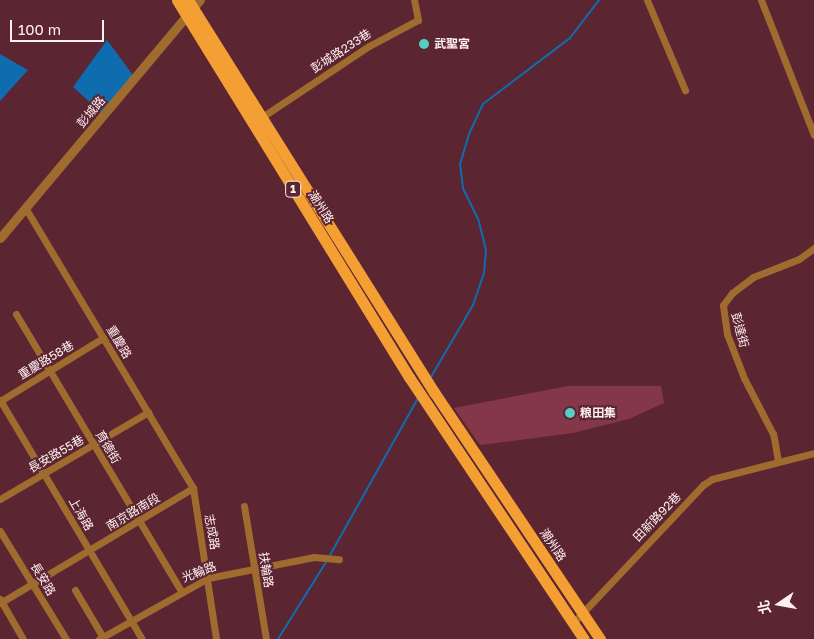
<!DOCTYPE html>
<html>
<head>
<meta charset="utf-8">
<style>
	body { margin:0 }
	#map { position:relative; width:814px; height:639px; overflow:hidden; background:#5b2532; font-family:"Golos Text","Noto Sans TC",sans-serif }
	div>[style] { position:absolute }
	.green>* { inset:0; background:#85374a }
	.water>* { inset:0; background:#0f6daf }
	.stream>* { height:2px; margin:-1px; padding:0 1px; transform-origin:1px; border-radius:1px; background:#0f6daf }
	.minor>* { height:7px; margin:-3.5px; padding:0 3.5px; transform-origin:3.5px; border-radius:3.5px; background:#9f6b2e }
	.tertiary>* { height:9px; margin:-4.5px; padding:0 4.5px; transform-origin:4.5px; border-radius:4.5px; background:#9f6b2e }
	.primary>* { height:11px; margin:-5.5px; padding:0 5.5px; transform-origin:5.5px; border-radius:5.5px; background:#f49f34 }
	.dots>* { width:14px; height:14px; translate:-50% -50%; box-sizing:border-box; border:2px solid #5b2532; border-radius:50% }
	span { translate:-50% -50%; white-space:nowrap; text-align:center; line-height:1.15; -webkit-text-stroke:4px #5b2532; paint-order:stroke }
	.shield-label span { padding:1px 4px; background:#5b2532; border:1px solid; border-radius:4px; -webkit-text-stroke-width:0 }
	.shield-label { font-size:11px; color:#fff0f2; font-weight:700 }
	.poi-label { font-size:12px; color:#fff0f2; font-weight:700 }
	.left { translate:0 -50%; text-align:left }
	.street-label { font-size:12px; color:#fff0f2 }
	.north { position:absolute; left:754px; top:579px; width:50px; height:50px; -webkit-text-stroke:4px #5b2532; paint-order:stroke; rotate:258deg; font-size:14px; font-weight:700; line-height:20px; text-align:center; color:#fff0f2 }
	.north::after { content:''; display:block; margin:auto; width:18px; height:22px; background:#fff0f2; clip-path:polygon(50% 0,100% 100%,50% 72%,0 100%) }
	.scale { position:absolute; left:10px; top:20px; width:94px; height:22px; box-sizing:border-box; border:2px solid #fff0f2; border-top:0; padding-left:6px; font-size:15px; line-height:18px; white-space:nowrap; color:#fff0f2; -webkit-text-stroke:4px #5b2532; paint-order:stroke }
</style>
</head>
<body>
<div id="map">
	<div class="green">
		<div style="clip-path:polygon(568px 386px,661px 386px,664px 403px,629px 419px,573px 433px,480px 445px,454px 408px)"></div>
	</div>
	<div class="water">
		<div style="clip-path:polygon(107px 40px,135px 78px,105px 116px,73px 87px)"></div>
		<div style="clip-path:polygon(0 54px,28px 70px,0 101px)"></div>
	</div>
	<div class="stream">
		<div style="left:431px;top:377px;width:83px;rotate:-59.7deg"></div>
		<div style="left:473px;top:305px;width:34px;rotate:-71deg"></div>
		<div style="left:484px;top:273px;width:23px;rotate:-85deg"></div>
		<div style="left:486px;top:250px;width:32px;rotate:-104deg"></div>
		<div style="left:478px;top:219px;width:34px;rotate:-116deg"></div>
		<div style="left:463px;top:188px;width:24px;rotate:-97deg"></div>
		<div style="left:460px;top:164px;width:31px;rotate:-73deg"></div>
		<div style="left:469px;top:134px;width:33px;rotate:-65deg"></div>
		<div style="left:483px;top:104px;width:109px;rotate:-37.2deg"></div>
		<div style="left:570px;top:38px;width:48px;rotate:-52.7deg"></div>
		<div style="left:330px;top:555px;width:180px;rotate:-60.7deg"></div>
		<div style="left:278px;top:639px;width:94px;rotate:-58deg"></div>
	</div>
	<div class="minor">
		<div style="left:647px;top:0;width:98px;rotate:67.1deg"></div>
		<div style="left:761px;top:0;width:145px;rotate:68.6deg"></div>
		<div style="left:262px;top:117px;width:128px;rotate:-33.6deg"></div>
		<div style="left:369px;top:46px;width:55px;rotate:-28deg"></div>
		<div style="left:418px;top:20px;width:20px;rotate:-101deg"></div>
		<div style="left:26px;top:209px;width:325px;rotate:59.1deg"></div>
		<div style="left:193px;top:488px;width:153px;rotate:81.3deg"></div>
		<div style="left:16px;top:314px;width:322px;rotate:59.2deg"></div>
		<div style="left:0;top:400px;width:278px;rotate:59.3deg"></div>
		<div style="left:0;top:401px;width:121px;rotate:-31.5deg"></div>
		<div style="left:778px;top:461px;width:27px;rotate:-100deg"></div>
		<div style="left:773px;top:434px;width:63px;rotate:-117.4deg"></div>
		<div style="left:744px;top:378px;width:47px;rotate:-111.1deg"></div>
		<div style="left:727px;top:334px;width:29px;rotate:-98deg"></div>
		<div style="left:723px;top:305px;width:15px;rotate:-53deg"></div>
		<div style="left:732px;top:293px;width:26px;rotate:-37deg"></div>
		<div style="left:753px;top:277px;width:49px;rotate:-21.4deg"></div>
		<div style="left:799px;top:259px;width:19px;rotate:-36deg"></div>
		<div style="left:0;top:499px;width:172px;rotate:-30.4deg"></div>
		<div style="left:244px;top:506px;width:135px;rotate:80.6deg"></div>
		<div style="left:0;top:531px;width:127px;rotate:58.6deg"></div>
		<div style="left:75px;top:590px;width:57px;rotate:59.4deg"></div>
		<div style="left:0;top:599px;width:46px;rotate:60.1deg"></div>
		<div style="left:0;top:603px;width:225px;rotate:-30.8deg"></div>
		<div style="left:573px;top:623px;width:190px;rotate:-46.7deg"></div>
		<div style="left:703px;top:485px;width:11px;rotate:-34deg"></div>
		<div style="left:712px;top:479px;width:105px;rotate:-14.3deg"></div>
		<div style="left:99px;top:639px;width:125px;rotate:-29.2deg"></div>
		<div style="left:208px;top:578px;width:108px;rotate:-11.2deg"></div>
		<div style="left:314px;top:557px;width:25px;rotate:5deg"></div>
	</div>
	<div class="tertiary">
		<div style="left:0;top:238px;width:311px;rotate:-50deg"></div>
	</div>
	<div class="primary">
		<div style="left:177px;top:0;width:443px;rotate:58.4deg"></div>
		<div style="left:409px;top:377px;width:315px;rotate:56.3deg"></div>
		<div style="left:188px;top:0;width:463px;rotate:57.9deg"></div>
		<div style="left:434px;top:392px;width:298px;rotate:56.1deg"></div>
	</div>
	<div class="dots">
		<div style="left:424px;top:44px;background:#56cec3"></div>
		<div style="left:570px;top:413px;background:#56cec3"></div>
	</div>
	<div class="shield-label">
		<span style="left:293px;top:189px">1</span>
	</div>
	<div class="poi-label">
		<span class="left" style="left:434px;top:44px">武聖宮</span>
		<span class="left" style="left:580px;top:413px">粮田集</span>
	</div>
	<div class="street-label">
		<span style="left:341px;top:51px;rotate:-33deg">彭城路233巷</span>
		<span style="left:91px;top:112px;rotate:-50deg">彭城路</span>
		<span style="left:321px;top:207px;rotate:58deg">潮州路</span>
		<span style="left:740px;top:330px;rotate:75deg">彭達街</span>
		<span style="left:119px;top:342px;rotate:59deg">重慶路</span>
		<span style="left:46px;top:360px;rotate:-31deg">重慶路58巷</span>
		<span style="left:108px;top:447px;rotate:59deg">育德街</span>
		<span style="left:56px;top:454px;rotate:-30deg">長安路55巷</span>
		<span style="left:133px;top:512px;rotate:-31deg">南京路南段</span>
		<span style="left:81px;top:514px;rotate:60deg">上海路</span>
		<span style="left:657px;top:517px;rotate:-46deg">田新路92巷</span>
		<span style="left:212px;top:532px;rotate:80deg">志成路</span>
		<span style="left:553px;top:545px;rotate:56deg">潮州路</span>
		<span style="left:266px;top:570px;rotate:81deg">扶輪路</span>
		<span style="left:199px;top:572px;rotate:-21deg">光輪路</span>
		<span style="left:43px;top:579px;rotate:59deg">長安路</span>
	</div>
	<div class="north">北</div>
	<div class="scale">100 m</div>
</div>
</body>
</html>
